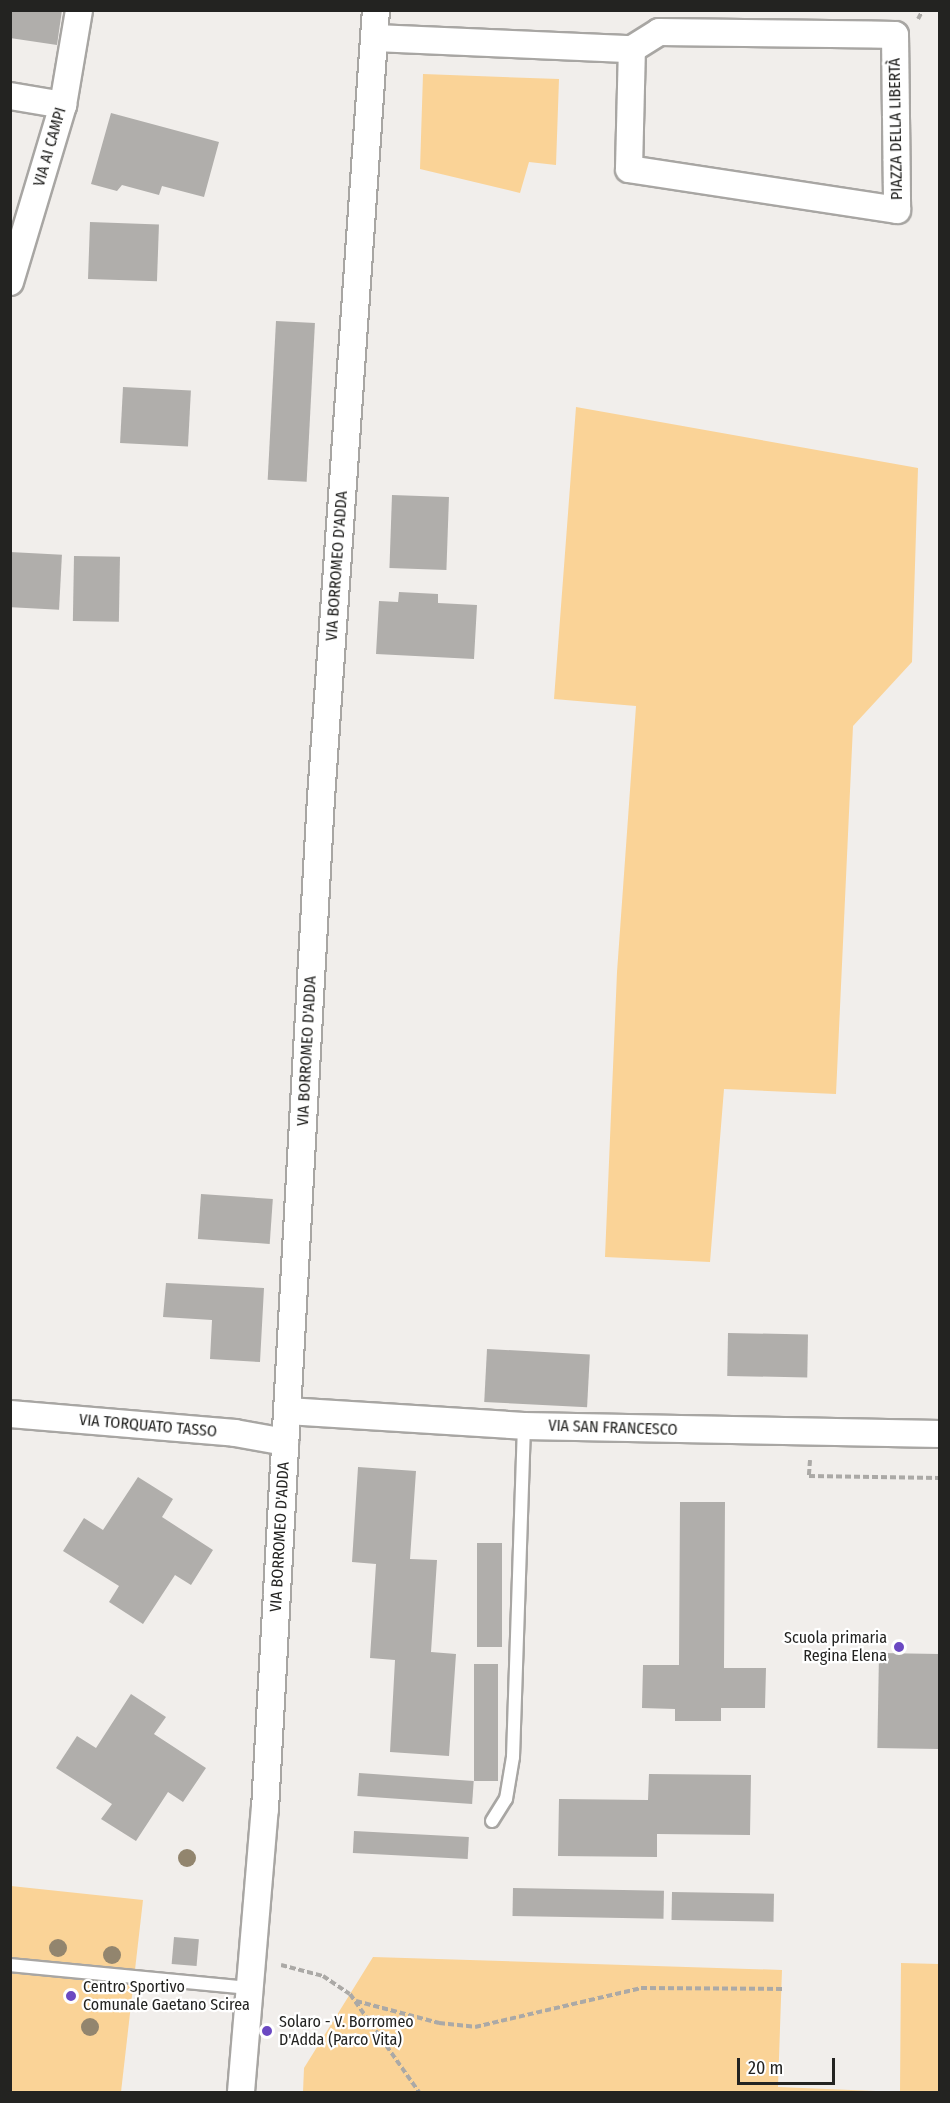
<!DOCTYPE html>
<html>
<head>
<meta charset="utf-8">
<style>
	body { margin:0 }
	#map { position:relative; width:950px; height:2103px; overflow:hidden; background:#f1eeeb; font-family:"Fira Sans Condensed",sans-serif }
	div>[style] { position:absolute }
	.green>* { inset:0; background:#fad397 }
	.building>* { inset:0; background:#b0aeab; transform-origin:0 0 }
	.path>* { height:4px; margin-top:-2px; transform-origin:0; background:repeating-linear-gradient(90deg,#aba9a6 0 6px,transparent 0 9px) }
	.roads { filter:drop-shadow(2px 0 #a8a6a3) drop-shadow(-2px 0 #a8a6a3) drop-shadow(0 2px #a8a6a3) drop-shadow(0 -2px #a8a6a3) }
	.lane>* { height:12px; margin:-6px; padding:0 6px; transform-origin:6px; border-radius:6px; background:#fff }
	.street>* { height:26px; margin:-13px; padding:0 13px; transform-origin:13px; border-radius:13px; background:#fff }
	.trees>* { width:18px; height:18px; margin:-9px; border-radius:50%; background:#92856e }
	.dots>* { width:16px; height:16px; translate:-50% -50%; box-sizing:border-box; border:3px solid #fff; border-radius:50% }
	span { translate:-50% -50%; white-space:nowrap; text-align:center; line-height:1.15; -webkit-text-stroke:4.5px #fff; paint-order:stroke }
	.street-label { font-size:16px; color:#232321 }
	.poi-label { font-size:16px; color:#232321 }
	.right { translate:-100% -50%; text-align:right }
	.left { translate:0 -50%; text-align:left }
	.frame { position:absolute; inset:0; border:12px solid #232321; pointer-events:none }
	.scale { position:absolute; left:737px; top:2058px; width:98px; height:27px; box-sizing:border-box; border:3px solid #232321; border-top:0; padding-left:8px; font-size:18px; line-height:21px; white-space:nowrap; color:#232321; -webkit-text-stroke:4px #fff; paint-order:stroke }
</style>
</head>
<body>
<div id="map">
	<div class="green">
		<div style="clip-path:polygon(423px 74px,559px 79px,556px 165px,529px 162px,520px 193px,420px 169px)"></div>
		<div style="clip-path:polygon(576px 407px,918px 468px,912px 662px,853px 726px,836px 1094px,724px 1089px,710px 1262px,605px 1257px,617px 972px,636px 706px,554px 699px)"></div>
		<div style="clip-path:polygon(11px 1886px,143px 1900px,121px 2092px,11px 2092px)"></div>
		<div style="clip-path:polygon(373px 1957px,782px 1970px,778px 2087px,900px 2092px,901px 1963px,939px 1964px,939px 2092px,303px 2092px,304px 2068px)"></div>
	</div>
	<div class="building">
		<div style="clip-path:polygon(10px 10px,62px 10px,57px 45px,10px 38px)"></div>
		<div style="clip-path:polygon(111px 113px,219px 142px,204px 197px,162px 186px,159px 195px,122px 185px,117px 191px,91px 184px)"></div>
		<div style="left:90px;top:222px;width:69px;height:57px;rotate:2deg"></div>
		<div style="left:276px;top:321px;width:39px;height:159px;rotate:3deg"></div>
		<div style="left:123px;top:387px;width:68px;height:56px;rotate:3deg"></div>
		<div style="left:392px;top:495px;width:57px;height:73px;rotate:2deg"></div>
		<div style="left:10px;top:552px;width:52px;height:55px;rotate:3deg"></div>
		<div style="left:74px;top:556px;width:46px;height:65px;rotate:1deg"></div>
		<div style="clip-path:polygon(399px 592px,438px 594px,438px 603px,477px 605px,474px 659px,376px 654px,379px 601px,398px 602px)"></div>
		<div style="left:201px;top:1194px;width:72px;height:45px;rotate:4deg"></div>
		<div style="clip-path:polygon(166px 1283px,264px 1288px,260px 1362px,210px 1359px,212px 1320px,163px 1317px)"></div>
		<div style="left:728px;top:1333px;width:80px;height:43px;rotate:1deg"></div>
		<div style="left:487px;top:1349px;width:103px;height:53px;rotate:3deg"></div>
		<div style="clip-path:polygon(358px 1467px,416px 1471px,410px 1559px,437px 1560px,431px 1652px,456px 1654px,449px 1756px,390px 1752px,395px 1660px,370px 1658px,376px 1564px,352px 1562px)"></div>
		<div style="clip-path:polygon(138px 1477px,173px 1499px,162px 1517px,213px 1550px,191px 1585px,175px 1575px,143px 1624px,109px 1602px,119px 1586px,63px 1551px,84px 1518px,103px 1530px)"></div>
		<div style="clip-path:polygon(680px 1502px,725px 1502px,724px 1668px,766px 1668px,765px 1708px,721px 1708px,721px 1721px,675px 1721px,675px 1709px,642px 1708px,643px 1665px,679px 1665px)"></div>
		<div style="left:477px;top:1543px;width:25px;height:104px"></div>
		<div style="left:879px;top:1653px;width:61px;height:95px;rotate:1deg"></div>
		<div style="left:474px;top:1664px;width:24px;height:117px"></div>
		<div style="clip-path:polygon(131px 1694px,166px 1717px,154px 1734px,206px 1768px,183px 1802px,168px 1792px,136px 1841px,101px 1819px,112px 1804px,56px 1768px,77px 1736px,96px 1748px)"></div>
		<div style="left:359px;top:1773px;width:115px;height:23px;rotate:4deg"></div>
		<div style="clip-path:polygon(649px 1774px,751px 1775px,750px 1835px,657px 1834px,657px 1857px,558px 1856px,559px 1799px,648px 1800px)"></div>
		<div style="left:354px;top:1831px;width:115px;height:22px;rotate:3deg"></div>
		<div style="left:513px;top:1888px;width:151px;height:28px;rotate:1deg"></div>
		<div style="left:672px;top:1892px;width:102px;height:28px;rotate:1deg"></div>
		<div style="left:174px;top:1937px;width:25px;height:27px;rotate:5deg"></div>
	</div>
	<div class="path">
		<div style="left:918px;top:19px;width:10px;rotate:-61deg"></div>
		<div style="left:810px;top:1460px;width:16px;rotate:94deg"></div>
		<div style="left:809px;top:1476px;width:131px;rotate:0.9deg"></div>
		<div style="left:281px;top:1965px;width:43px;rotate:14.7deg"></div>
		<div style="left:323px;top:1976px;width:32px;rotate:34deg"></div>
		<div style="left:350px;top:1994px;width:120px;rotate:54.9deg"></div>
		<div style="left:356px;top:2001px;width:86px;rotate:14.8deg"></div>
		<div style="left:439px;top:2023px;width:36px;rotate:6deg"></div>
		<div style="left:475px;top:2027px;width:171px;rotate:-13.2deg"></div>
		<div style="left:641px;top:1988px;width:141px;rotate:0.4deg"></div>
	</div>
	<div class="roads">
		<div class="lane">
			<div style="left:492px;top:1821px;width:26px;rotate:-58deg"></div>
			<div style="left:506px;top:1799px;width:43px;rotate:-80.5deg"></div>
			<div style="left:513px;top:1757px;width:331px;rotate:-88.1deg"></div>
			<div style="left:10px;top:1965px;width:242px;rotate:5.5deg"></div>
		</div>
		<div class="street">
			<div style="left:375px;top:38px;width:257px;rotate:2.5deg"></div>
			<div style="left:632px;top:49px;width:32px;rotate:-32deg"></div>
			<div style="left:659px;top:32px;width:236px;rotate:0.7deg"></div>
			<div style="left:895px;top:35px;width:175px;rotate:89.3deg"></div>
			<div style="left:897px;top:210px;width:271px;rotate:-171.3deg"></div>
			<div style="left:629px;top:169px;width:120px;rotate:-88.6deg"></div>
			<div style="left:10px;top:96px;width:54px;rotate:9.6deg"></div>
			<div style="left:10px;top:282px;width:185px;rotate:-73.3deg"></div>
			<div style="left:63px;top:105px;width:96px;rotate:-80.4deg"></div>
			<div style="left:287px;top:1411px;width:237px;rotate:3.6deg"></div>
			<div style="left:524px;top:1426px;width:416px;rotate:1.1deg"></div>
			<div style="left:10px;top:1414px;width:226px;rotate:4.8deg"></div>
			<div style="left:235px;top:1433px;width:51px;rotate:10.2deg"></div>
			<div style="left:241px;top:2092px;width:284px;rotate:-85.2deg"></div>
			<div style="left:265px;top:1809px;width:1013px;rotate:-86.83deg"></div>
			<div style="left:321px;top:798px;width:790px;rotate:-86.01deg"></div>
		</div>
	</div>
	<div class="trees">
		<div style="left:187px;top:1858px"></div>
		<div style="left:58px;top:1948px"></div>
		<div style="left:112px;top:1955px"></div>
		<div style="left:90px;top:2027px"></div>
	</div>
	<div class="dots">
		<div style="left:899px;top:1647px;background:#6b49c2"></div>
		<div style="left:71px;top:1996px;background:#6b49c2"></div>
		<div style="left:267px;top:2031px;background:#6b49c2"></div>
	</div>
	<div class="street-label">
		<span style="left:896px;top:129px;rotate:-91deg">PIAZZA DELLA LIBERTÀ</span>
		<span style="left:50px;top:147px;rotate:-74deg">VIA AI CAMPI</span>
		<span style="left:337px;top:566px;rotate:-86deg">VIA BORROMEO D'ADDA</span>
		<span style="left:307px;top:1051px;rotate:-87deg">VIA BORROMEO D'ADDA</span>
		<span style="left:148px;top:1426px;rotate:5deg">VIA TORQUATO TASSO</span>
		<span style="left:613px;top:1428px;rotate:2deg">VIA SAN FRANCESCO</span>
		<span style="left:280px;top:1537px;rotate:-87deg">VIA BORROMEO D'ADDA</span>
	</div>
	<div class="poi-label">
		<span class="right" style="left:887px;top:1647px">Scuola primaria<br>Regina Elena</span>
		<span class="left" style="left:83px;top:1996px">Centro Sportivo<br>Comunale Gaetano Scirea</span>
		<span class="left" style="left:279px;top:2031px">Solaro - V. Borromeo<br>D'Adda (Parco Vita)</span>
	</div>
	<div class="frame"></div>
	<div class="scale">20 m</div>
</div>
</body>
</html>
